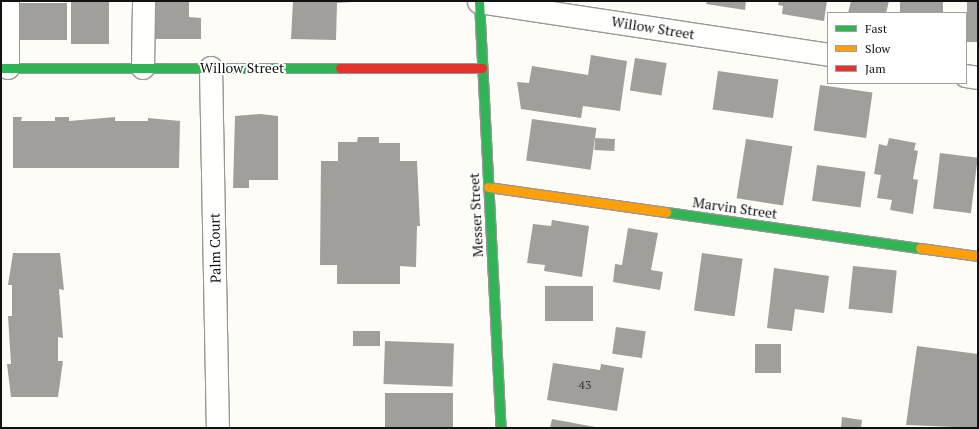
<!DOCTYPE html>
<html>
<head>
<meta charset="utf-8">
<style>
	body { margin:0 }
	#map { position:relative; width:979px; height:429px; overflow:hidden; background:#fdfcf7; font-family:"PT Serif",serif }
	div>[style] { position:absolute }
	.building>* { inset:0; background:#a19f9c; transform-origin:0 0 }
	.roads { filter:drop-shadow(1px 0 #979795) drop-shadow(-1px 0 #979795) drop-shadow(0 1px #979795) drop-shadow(0 -1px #979795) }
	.street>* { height:22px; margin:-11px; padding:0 11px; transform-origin:11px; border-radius:11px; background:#fffffe }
	.fast>* { height:9px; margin:-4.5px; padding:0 4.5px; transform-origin:4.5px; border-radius:4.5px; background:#30b455 }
	.slow>* { height:9px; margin:-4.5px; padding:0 4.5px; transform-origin:4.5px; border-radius:4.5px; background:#ff9f0a }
	.jam>* { height:9px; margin:-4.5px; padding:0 4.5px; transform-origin:4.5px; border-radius:4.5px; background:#e5322d }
	span { translate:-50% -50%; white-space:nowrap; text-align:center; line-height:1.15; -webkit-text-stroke:4px #fff; paint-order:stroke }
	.number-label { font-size:12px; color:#353434 }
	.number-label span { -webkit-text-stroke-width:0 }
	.street-label { font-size:14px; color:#111 }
	.frame { position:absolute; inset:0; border:2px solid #111; pointer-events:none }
	.legend { position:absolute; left:827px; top:12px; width:140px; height:72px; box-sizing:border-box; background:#fff; border:1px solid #a0a0a0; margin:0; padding:5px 7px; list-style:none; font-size:12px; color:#111 }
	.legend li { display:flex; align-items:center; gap:8px; height:20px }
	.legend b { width:20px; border:1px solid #a0a0a0 }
</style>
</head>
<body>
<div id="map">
	<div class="building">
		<div style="left:71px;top:1px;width:38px;height:43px"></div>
		<div style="clip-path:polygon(155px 1px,189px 1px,189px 17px,201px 18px,201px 39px,155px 39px)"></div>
		<div style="clip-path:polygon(293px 1px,366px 1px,337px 3px,336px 40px,291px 39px)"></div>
		<div style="clip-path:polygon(707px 1px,746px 1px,745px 10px,706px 4px)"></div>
		<div style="clip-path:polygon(779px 1px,827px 1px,824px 21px,782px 14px,783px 6px,778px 5px)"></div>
		<div style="clip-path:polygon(851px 1px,889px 1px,886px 13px,848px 13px)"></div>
		<div style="left:900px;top:1px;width:43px;height:12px"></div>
		<div style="left:967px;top:1px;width:11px;height:41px"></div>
		<div style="left:18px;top:3px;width:49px;height:37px"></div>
		<div style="clip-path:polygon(591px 55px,627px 61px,620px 111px,583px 106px,581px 118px,521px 109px,517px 82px,529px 83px,532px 66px,588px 75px)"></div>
		<div style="left:635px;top:58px;width:32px;height:33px;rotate:9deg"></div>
		<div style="left:718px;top:71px;width:61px;height:39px;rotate:8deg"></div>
		<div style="left:820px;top:85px;width:53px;height:46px;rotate:8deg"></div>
		<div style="clip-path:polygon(260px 114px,278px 116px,278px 180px,249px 180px,249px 188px,233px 188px,235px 116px)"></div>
		<div style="clip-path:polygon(13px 117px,22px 117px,21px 121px,55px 121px,55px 117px,69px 117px,69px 121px,115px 117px,115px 121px,148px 121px,148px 118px,180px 121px,179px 168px,13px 168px)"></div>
		<div style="left:532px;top:119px;width:65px;height:42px;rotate:8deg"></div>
		<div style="clip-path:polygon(358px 137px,379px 137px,379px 143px,400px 143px,400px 161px,417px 161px,420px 226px,417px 226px,416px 267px,400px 266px,400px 284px,337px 284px,337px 265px,320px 265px,321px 161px,338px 161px,338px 142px,357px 142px)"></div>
		<div style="left:595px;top:138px;width:20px;height:12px;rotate:3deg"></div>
		<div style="clip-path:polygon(889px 138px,916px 143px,914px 150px,918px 151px,913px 179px,918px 180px,913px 214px,890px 210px,892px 200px,877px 198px,881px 175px,874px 174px,879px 144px,887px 146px)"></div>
		<div style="left:746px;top:139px;width:47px;height:60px;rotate:9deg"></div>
		<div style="left:940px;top:153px;width:38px;height:56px;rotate:7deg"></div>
		<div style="left:817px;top:165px;width:49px;height:36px;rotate:8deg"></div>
		<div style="clip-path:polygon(552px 220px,589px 226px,582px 277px,544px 271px,545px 265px,527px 263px,533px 224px,551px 226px)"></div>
		<div style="clip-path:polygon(628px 228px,658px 233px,651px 270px,663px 272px,660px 290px,613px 282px,615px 264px,622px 265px)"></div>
		<div style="clip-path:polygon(13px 253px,60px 253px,64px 290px,59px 289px,63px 338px,58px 337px,58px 361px,63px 361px,58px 397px,11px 397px,7px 364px,11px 364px,8px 316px,12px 316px,12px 285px,8px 285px)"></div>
		<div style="left:702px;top:253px;width:41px;height:58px;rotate:8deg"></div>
		<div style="left:853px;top:266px;width:44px;height:43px;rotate:6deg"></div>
		<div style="clip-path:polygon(774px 268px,829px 276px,824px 313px,795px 309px,792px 331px,767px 328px)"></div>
		<div style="left:593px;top:286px;width:35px;height:48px;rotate:90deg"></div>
		<div style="left:616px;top:327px;width:30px;height:27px;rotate:8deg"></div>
		<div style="left:380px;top:331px;width:15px;height:27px;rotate:90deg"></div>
		<div style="left:385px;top:341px;width:69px;height:43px;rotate:2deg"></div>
		<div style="left:755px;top:344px;width:26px;height:29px"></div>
		<div style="clip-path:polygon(917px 346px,978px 354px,978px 428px,906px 425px)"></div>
		<div style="clip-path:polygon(553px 363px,600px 370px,601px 364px,624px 368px,617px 411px,547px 400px)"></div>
		<div style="left:385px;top:393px;width:68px;height:35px"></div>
		<div style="clip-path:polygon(842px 417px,862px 420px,861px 428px,841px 428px)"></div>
		<div style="clip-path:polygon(552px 419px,595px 427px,595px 428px,550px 428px)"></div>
	</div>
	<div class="roads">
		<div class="street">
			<div style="left:8px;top:1px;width:67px;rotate:90deg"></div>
			<div style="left:479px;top:2px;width:353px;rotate:8.6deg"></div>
			<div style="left:143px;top:68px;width:67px;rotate:-89.1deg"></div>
			<div style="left:211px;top:68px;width:360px;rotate:88.9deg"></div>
			<div style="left:966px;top:76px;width:12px;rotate:9deg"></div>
		</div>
		<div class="fast">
			<div style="left:479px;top:1px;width:428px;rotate:87.1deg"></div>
			<div style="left:1px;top:68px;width:339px"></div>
			<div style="left:666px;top:212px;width:257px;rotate:8.1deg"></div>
		</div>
		<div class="slow">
			<div style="left:488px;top:187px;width:180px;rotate:8deg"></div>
			<div style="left:920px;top:248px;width:59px;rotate:7.9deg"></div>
		</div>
		<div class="jam">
			<div style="left:340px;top:68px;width:142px"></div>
		</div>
	</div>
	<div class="number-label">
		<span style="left:585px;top:385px">43</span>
	</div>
	<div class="street-label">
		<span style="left:653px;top:28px;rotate:9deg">Willow Street</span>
		<span style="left:242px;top:68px">Willow Street</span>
		<span style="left:735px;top:208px;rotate:8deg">Marvin Street</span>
		<span style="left:476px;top:215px;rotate:-93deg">Messer Street</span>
		<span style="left:215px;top:248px;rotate:-91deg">Palm Court</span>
	</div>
	<div class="frame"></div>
	<ul class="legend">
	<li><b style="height:5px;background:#30b455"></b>Fast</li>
	<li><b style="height:5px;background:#ff9f0a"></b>Slow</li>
	<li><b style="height:5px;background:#e5322d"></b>Jam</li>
	</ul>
</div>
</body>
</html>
